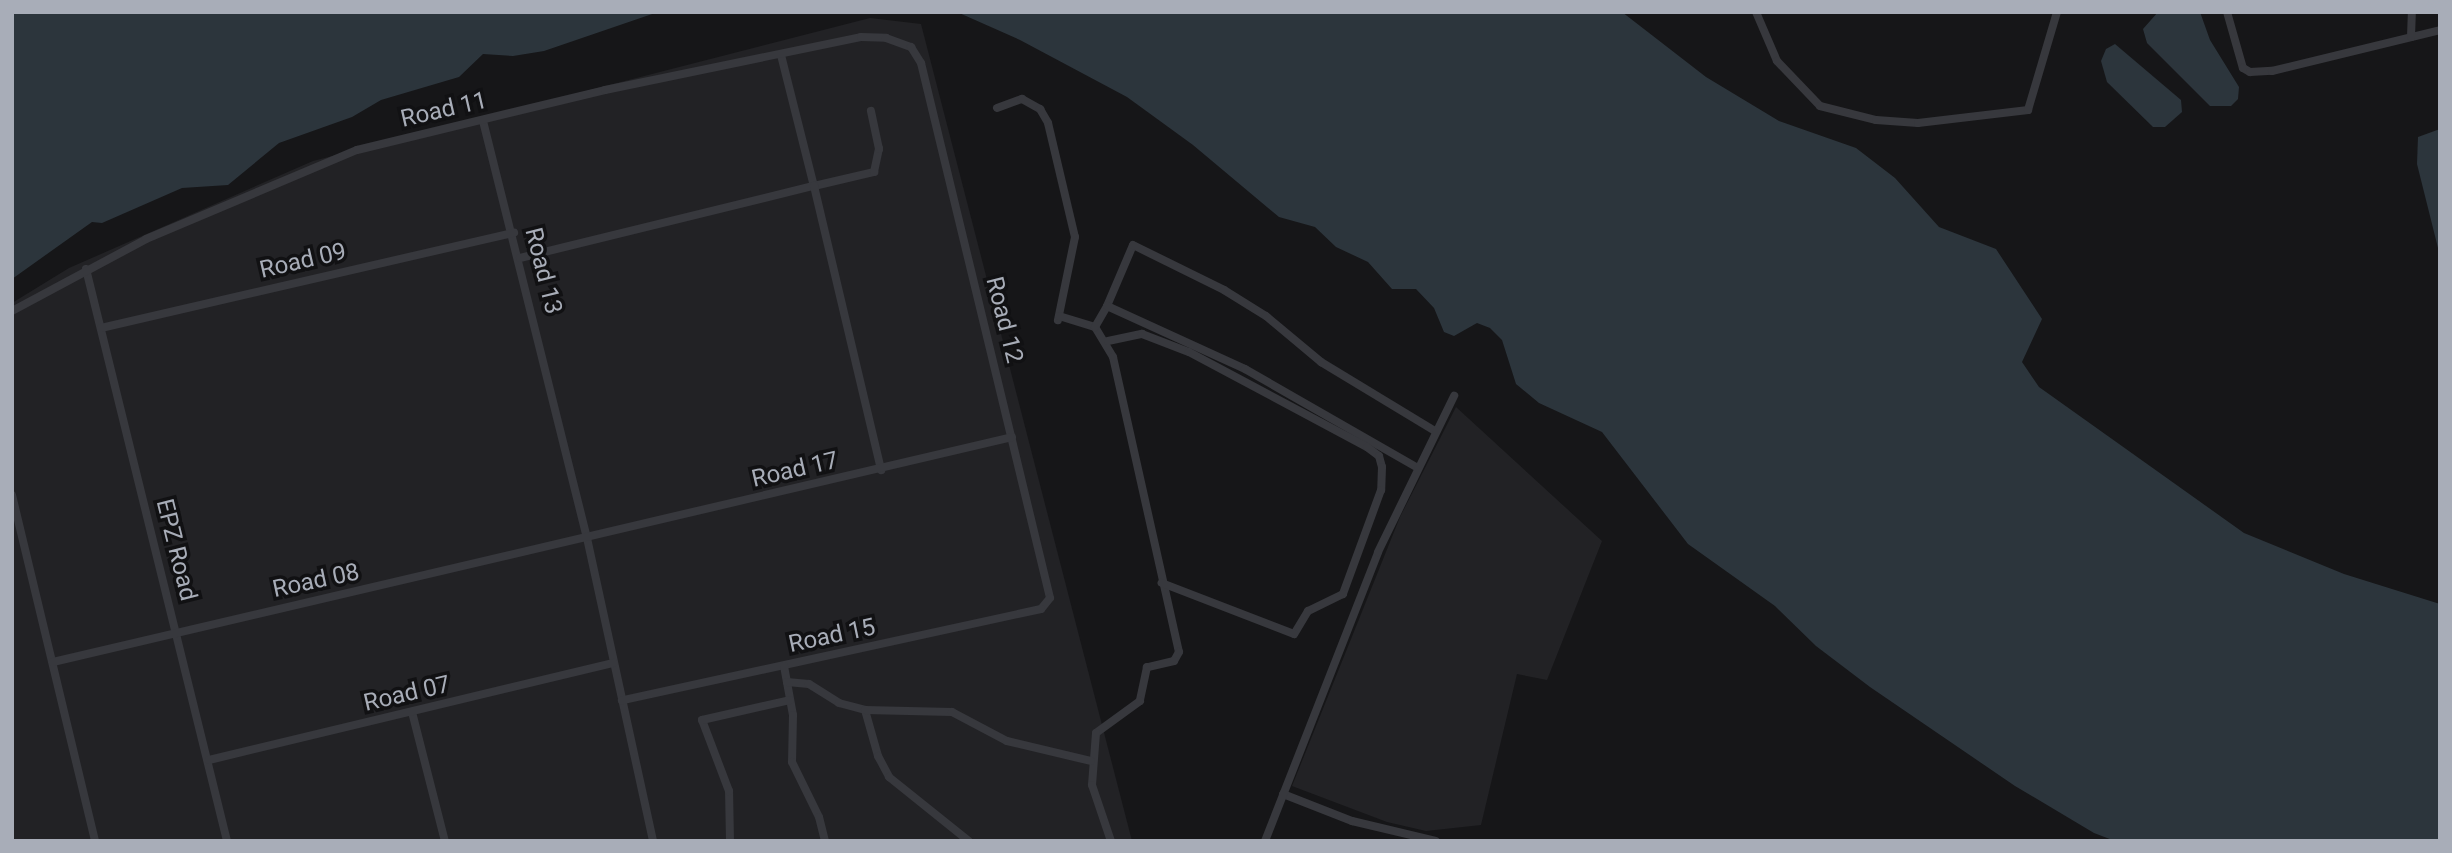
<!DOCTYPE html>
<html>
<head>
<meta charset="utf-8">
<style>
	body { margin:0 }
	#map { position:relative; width:2452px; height:853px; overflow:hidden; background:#161618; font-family:Roboto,sans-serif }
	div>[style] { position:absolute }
	.built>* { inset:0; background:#222225 }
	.water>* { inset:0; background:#2c353c }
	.street>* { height:8px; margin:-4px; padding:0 4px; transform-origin:4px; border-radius:4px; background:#37383d }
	span { translate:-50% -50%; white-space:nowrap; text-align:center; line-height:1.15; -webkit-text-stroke:7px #111113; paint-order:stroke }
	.street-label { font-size:24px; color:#a8adb8 }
	.frame { position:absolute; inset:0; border:14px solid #a8adb8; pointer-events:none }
</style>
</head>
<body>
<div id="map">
	<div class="built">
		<div style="clip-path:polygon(870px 18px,921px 24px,1132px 841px,12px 841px,12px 303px,69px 268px,313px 161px)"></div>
		<div style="clip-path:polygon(1456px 407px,1602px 541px,1547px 680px,1517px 674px,1481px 825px,1426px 831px,1387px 822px,1292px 786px,1400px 517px)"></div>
	</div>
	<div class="water">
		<div style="clip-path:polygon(12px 12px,658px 12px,544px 51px,513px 56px,483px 54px,459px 77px,381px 100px,352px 117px,279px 143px,228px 185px,182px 188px,102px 223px,92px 222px,12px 279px)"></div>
		<div style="clip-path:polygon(957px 12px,1622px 12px,1706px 77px,1779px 121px,1856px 148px,1895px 178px,1939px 227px,1996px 249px,2042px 319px,2022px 362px,2039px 387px,2244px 533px,2344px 574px,2440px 604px,2440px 841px,2115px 841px,2094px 833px,2015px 786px,1870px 687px,1816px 646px,1775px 606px,1688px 544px,1602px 432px,1539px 403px,1516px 384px,1502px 340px,1490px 328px,1477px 323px,1454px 336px,1444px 332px,1434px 308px,1416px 289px,1392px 289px,1368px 262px,1336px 247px,1315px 227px,1279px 217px,1193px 145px,1127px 97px,1020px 40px)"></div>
		<div style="clip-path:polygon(2158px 12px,2200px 12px,2210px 40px,2239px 87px,2238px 99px,2231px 106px,2210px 106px,2147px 43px,2143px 29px)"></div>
		<div style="clip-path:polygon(2115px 44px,2181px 100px,2182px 112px,2165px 127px,2153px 127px,2107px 82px,2101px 61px,2106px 49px)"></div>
		<div style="clip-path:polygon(2440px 129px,2440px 256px,2417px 164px,2418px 137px)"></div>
	</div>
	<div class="street">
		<div style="left:1756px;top:12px;width:53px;rotate:66.8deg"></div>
		<div style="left:1777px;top:61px;width:62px;rotate:46.3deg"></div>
		<div style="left:1820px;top:106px;width:58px;rotate:14deg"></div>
		<div style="left:1876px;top:120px;width:42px;rotate:4.1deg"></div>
		<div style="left:1918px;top:123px;width:111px;rotate:-6.7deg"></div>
		<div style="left:2028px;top:110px;width:102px;rotate:-73.5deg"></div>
		<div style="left:2227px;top:12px;width:58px;rotate:74.1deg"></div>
		<div style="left:2243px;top:68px;width:8px;rotate:30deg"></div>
		<div style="left:2250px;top:72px;width:22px;rotate:-3deg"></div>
		<div style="left:2272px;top:71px;width:173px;rotate:-13.7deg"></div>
		<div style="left:2411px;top:37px;width:25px;rotate:-88deg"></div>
		<div style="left:781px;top:55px;width:135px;rotate:75.9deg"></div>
		<div style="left:814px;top:186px;width:62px;rotate:-13.1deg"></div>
		<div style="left:874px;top:172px;width:24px;rotate:-78deg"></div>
		<div style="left:879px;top:149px;width:39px;rotate:-102deg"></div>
		<div style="left:997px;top:108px;width:27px;rotate:-20deg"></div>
		<div style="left:1022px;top:99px;width:21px;rotate:29deg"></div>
		<div style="left:1040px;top:109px;width:16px;rotate:60deg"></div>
		<div style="left:1048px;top:123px;width:117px;rotate:76.7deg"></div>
		<div style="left:1075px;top:237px;width:85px;rotate:101.6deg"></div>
		<div style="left:483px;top:121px;width:430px;rotate:76deg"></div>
		<div style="left:587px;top:538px;width:310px;rotate:77.7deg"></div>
		<div style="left:520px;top:258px;width:303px;rotate:-13.8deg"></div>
		<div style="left:814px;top:186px;width:292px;rotate:76.7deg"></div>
		<div style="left:86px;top:269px;width:589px;rotate:76.15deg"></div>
		<div style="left:1107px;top:306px;width:66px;rotate:-66.9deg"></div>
		<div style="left:1133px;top:245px;width:102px;rotate:26.3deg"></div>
		<div style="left:1224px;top:290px;width:49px;rotate:31.8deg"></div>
		<div style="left:1266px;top:316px;width:72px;rotate:39.9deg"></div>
		<div style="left:1321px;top:362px;width:133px;rotate:31.2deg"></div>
		<div style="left:12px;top:311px;width:152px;rotate:-28.2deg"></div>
		<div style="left:146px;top:239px;width:229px;rotate:-22.9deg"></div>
		<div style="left:357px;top:150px;width:255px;rotate:-13.6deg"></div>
		<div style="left:605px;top:90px;width:261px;rotate:-11.7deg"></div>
		<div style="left:861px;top:37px;width:25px;rotate:2deg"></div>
		<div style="left:886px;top:38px;width:27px;rotate:20deg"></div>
		<div style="left:911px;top:47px;width:19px;rotate:58deg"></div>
		<div style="left:921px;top:63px;width:550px;rotate:76.44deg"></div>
		<div style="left:1050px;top:598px;width:14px;rotate:129deg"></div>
		<div style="left:1041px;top:609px;width:429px;rotate:167.7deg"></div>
		<div style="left:1059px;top:316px;width:38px;rotate:17deg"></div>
		<div style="left:1095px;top:327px;width:35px;rotate:59deg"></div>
		<div style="left:1113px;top:357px;width:302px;rotate:77.4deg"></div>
		<div style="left:1179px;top:652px;width:10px;rotate:119deg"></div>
		<div style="left:1174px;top:661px;width:28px;rotate:167deg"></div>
		<div style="left:1147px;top:667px;width:35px;rotate:102deg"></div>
		<div style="left:1140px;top:701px;width:54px;rotate:144deg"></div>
		<div style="left:1096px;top:733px;width:52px;rotate:94.4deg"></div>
		<div style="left:1092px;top:785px;width:59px;rotate:71.3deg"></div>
		<div style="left:1095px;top:327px;width:24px;rotate:-60deg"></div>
		<div style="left:1107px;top:306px;width:152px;rotate:24.5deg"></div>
		<div style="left:1245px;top:369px;width:197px;rotate:29.8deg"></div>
		<div style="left:101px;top:328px;width:424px;rotate:-13deg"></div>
		<div style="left:1108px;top:341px;width:35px;rotate:-12deg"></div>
		<div style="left:1142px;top:334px;width:50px;rotate:21deg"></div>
		<div style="left:1189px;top:352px;width:202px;rotate:28.1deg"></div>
		<div style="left:1367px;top:447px;width:15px;rotate:37deg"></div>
		<div style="left:1379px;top:456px;width:11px;rotate:75deg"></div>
		<div style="left:1382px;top:467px;width:23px;rotate:92deg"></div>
		<div style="left:1381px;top:490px;width:111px;rotate:110.1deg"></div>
		<div style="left:1343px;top:594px;width:39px;rotate:154deg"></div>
		<div style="left:1308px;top:611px;width:27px;rotate:121deg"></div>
		<div style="left:1294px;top:634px;width:142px;rotate:-158.9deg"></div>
		<div style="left:12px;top:495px;width:356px;rotate:76.5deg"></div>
		<div style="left:53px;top:662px;width:985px;rotate:-13.2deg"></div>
		<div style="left:784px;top:666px;width:50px;rotate:79.6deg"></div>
		<div style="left:793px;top:715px;width:47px;rotate:91.2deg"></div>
		<div style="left:792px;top:762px;width:61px;rotate:63.9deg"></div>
		<div style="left:819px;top:817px;width:25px;rotate:76deg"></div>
		<div style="left:787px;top:682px;width:22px;rotate:5deg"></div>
		<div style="left:809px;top:684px;width:36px;rotate:32deg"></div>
		<div style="left:839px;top:703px;width:27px;rotate:15deg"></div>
		<div style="left:865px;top:710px;width:48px;rotate:74.2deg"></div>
		<div style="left:878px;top:756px;width:24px;rotate:62deg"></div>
		<div style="left:889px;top:777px;width:102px;rotate:38.7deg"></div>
		<div style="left:865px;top:710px;width:87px;rotate:1.3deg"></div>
		<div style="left:952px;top:712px;width:62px;rotate:27.8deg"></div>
		<div style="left:1007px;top:741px;width:86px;rotate:13.4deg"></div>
		<div style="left:412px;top:712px;width:133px;rotate:75.7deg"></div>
		<div style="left:209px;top:760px;width:416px;rotate:-13.5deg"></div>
		<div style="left:1283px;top:794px;width:74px;rotate:21.4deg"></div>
		<div style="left:1352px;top:821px;width:86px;rotate:13.4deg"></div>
		<div style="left:730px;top:841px;width:50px;rotate:-91.1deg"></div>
		<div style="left:729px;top:791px;width:76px;rotate:-110.8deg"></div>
		<div style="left:702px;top:720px;width:90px;rotate:-12.8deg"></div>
		<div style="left:1265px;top:841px;width:310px;rotate:-68.6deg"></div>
		<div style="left:1378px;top:552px;width:174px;rotate:-64deg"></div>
	</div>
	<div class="street-label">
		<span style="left:444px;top:110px;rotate:-13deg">Road 11</span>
		<span style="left:303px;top:261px;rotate:-13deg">Road 09</span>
		<span style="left:543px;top:271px;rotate:76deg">Road 13</span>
		<span style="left:1004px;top:320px;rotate:76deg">Road 12</span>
		<span style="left:795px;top:470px;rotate:-13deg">Road 17</span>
		<span style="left:176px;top:550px;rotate:76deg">EPZ Road</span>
		<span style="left:316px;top:581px;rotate:-12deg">Road 08</span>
		<span style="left:832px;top:636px;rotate:-12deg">Road 15</span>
		<span style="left:407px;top:694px;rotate:-13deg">Road 07</span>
	</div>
	<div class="frame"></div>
</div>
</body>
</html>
